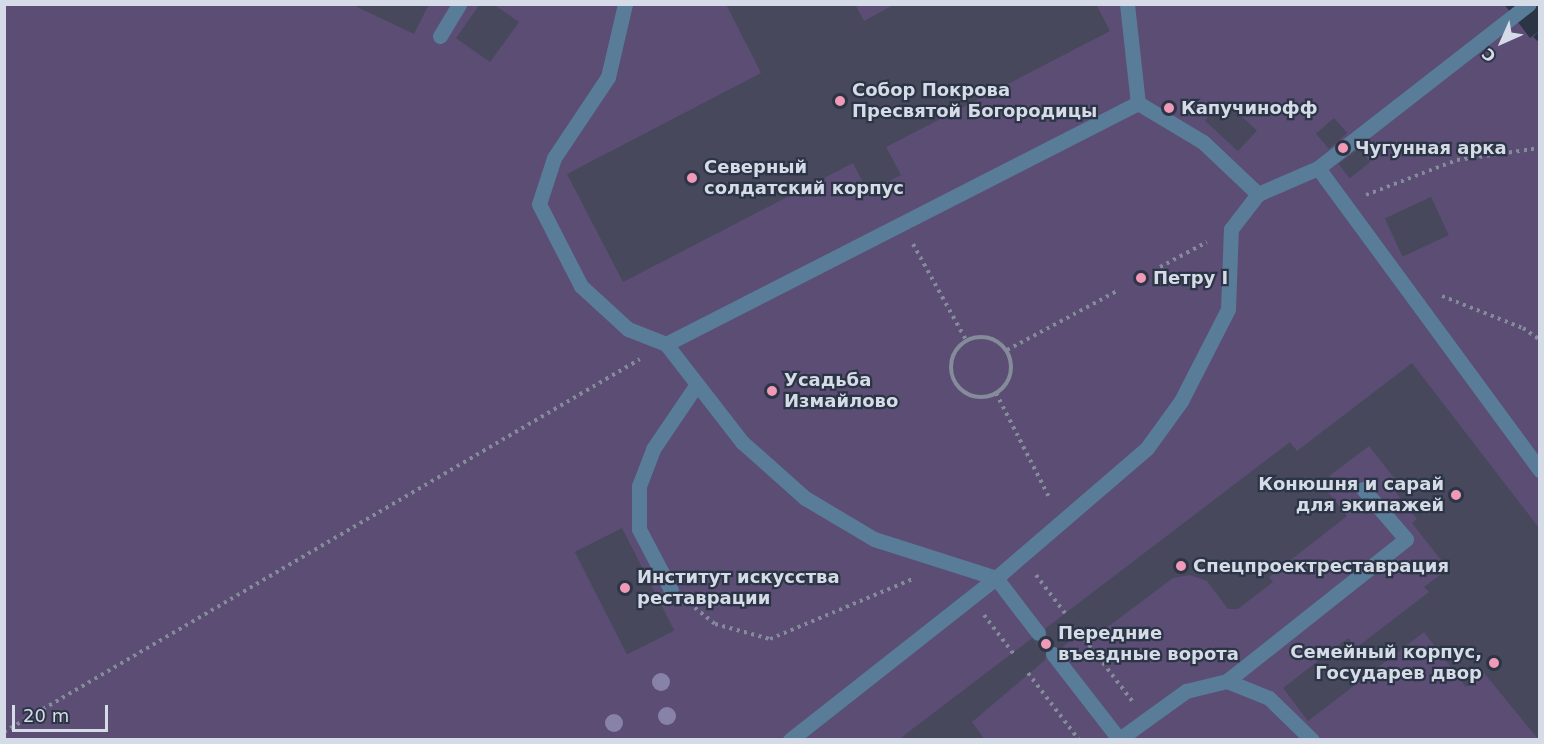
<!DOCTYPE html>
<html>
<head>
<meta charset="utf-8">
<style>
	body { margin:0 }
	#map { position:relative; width:1544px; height:744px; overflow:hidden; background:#2c3546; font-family:"DejaVu Sans",sans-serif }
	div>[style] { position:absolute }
	.green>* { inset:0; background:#5b4d74 }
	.pier>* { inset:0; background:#2c3546 }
	.building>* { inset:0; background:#47485c; transform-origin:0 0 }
	.minor-tunnel>* { height:15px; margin-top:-7.5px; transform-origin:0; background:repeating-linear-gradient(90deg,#464e5e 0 15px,transparent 0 23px) }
	.path>* { height:4px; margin-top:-2px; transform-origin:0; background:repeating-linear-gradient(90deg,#848c9a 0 3px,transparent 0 7.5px) }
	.path>.ring { margin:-2px; padding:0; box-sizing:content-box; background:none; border:4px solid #848c9a; border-radius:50% }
	.minor>* { height:15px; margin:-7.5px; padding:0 7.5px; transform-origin:7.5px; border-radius:7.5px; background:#597c99 }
	.trees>* { width:18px; height:18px; margin:-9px; border-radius:50%; background:#8881a8 }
	.dots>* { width:16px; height:16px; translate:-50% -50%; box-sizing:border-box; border:3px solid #2c3546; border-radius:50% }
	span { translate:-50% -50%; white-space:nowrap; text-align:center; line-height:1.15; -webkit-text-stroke:4.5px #2c3546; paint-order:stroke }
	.poi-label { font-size:18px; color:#d6dce7; font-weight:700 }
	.left { translate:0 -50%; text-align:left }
	.right { translate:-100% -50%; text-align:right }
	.frame { position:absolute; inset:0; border:6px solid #d6dce7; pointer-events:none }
	.north { position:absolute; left:1472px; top:12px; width:60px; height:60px; -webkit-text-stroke:4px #2c3546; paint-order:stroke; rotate:225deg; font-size:16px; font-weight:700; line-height:24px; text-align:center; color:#d6dce7 }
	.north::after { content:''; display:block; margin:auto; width:21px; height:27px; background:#d6dce7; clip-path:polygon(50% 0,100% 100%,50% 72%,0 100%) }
	.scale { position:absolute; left:12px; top:705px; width:96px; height:27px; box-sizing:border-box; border:3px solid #d6dce7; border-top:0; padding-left:8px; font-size:18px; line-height:21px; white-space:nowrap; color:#d6dce7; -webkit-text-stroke:4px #2c3546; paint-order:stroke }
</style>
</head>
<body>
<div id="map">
	<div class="green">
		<div style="clip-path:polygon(4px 5px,1539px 5px,1539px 31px,1533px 37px,1540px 43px,1539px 739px,5px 739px)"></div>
	</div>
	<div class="pier">
		<div style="clip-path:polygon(1504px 4px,1539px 5px,1539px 31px,1530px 38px)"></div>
	</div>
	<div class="building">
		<div style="clip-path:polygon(351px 4px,429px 4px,414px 34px)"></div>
		<div style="clip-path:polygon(480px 4px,493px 4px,519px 22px,490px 62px,456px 38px)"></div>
		<div style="clip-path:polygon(726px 4px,855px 4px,864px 21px,895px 4px,1096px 4px,1110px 31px,886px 147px,901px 175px,868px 192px,853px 163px,623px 282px,567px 174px,761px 73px)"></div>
		<div style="left:1224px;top:100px;width:45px;height:28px;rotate:43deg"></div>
		<div style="left:1334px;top:118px;width:20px;height:24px;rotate:49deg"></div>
		<div style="left:1359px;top:148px;width:18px;height:26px;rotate:52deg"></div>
		<div style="left:1431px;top:197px;width:42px;height:51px;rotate:65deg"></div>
		<div style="clip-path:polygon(1412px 363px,1539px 528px,1539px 740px,1484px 673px,1466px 687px,1424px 632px,1308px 721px,1283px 688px,1348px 638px,1356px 648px,1429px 592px,1424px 587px,1448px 569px,1412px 523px,1417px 519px,1396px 493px,1402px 488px,1369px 446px,1329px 476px,1337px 485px,1328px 492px,1347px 516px,1269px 577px,1273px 582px,1238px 609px,1228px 609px,1207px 581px,1190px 575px,1173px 578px,1097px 635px,1090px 626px,1061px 648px,1047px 647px,1045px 660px,972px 722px,985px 740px,898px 740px,1031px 639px,1043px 641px,1046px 628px,1290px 442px,1297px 451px)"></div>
		<div style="left:622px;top:528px;width:115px;height:53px;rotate:63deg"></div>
	</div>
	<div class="minor-tunnel">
		<div style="left:1038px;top:633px;width:26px;rotate:54deg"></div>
	</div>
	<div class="path">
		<div style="left:1366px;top:195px;width:97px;rotate:-21deg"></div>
		<div style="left:1457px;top:160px;width:84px;rotate:-8.2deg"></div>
		<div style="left:913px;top:244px;width:110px;rotate:61.1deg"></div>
		<div style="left:1160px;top:267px;width:53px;rotate:-28deg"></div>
		<div style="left:1442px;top:296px;width:87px;rotate:21.6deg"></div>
		<div style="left:1523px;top:328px;width:21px;rotate:35deg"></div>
		<div class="ring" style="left:951px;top:337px;width:56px;height:56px"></div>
		<div style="left:1007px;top:350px;width:127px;rotate:-28.2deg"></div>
		<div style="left:996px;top:393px;width:119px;rotate:63deg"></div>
		<div style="left:1036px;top:575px;width:48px;rotate:52.7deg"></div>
		<div style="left:689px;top:603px;width:33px;rotate:39deg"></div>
		<div style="left:715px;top:624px;width:57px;rotate:15.3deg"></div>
		<div style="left:770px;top:639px;width:157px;rotate:-22.8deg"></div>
		<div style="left:984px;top:615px;width:48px;rotate:52.7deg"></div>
		<div style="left:1080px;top:633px;width:87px;rotate:52.5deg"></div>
		<div style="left:1028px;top:673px;width:84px;rotate:52.7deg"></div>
		<div style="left:4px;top:732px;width:737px;rotate:-30.39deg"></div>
	</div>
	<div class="minor">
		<div style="left:625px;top:4px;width:75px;rotate:103.1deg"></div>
		<div style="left:608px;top:77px;width:97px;rotate:123.7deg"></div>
		<div style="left:554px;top:158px;width:48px;rotate:108.1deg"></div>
		<div style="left:539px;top:204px;width:92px;rotate:62.9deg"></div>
		<div style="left:581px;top:286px;width:64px;rotate:42.5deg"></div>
		<div style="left:628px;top:329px;width:41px;rotate:21.5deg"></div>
		<div style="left:666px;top:344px;width:124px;rotate:52.2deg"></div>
		<div style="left:742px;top:442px;width:84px;rotate:41.6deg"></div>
		<div style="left:805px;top:498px;width:80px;rotate:30.7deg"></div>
		<div style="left:874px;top:539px;width:128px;rotate:17.7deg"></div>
		<div style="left:996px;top:578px;width:69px;rotate:52.6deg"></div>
		<div style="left:1127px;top:4px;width:100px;rotate:83.7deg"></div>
		<div style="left:440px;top:36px;width:37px;rotate:-59deg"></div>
		<div style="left:1138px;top:103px;width:76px;rotate:31deg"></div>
		<div style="left:1203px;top:142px;width:76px;rotate:43.4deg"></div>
		<div style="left:1318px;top:168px;width:375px;rotate:53.7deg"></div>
		<div style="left:666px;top:344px;width:530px;rotate:-27.05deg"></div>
		<div style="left:671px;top:590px;width:69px;rotate:-117.7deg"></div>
		<div style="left:639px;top:529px;width:43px;rotate:-90deg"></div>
		<div style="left:639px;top:486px;width:40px;rotate:-69deg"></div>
		<div style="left:653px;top:449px;width:78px;rotate:-55.9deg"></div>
		<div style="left:1053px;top:654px;width:108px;rotate:52.2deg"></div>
		<div style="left:1227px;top:681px;width:228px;rotate:-38.4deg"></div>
		<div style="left:1406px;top:539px;width:66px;rotate:-130.7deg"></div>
		<div style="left:790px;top:740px;width:262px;rotate:-38.2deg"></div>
		<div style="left:996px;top:578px;width:199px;rotate:-40.7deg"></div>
		<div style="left:1147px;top:448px;width:58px;rotate:-54.1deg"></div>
		<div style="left:1181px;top:401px;width:103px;rotate:-62.9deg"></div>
		<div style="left:1228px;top:309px;width:80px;rotate:-87.9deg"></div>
		<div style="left:1231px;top:229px;width:44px;rotate:-52.4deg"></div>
		<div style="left:1258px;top:194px;width:65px;rotate:-23.4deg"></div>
		<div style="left:1318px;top:168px;width:267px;rotate:-37.9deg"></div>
		<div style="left:1118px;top:740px;width:84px;rotate:-35.8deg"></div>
		<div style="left:1186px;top:691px;width:42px;rotate:-13.7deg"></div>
		<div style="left:1227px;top:681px;width:45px;rotate:22deg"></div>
		<div style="left:1269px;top:698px;width:60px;rotate:44.3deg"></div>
	</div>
	<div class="trees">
		<div style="left:661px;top:682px"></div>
		<div style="left:667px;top:716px"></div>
		<div style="left:614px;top:723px"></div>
	</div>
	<div class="dots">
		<div style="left:840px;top:101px;background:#f09ab7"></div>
		<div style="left:1169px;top:108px;background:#f09ab7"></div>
		<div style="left:1343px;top:148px;background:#f09ab7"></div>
		<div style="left:692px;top:178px;background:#f09ab7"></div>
		<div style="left:1141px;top:278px;background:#f09ab7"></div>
		<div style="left:772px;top:391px;background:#f09ab7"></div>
		<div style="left:1456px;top:495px;background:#f09ab7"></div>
		<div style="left:1181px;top:566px;background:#f09ab7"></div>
		<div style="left:625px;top:588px;background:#f09ab7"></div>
		<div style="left:1046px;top:644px;background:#f09ab7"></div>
		<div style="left:1494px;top:663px;background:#f09ab7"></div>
	</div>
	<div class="poi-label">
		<span class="left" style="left:852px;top:101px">Собор Покрова<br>Пресвятой Богородицы</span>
		<span class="left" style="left:1181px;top:108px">Капучинофф</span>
		<span class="left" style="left:1355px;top:148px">Чугунная арка</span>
		<span class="left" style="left:704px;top:178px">Северный<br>солдатский корпус</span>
		<span class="left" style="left:1153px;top:278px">Петру I</span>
		<span class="left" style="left:784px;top:391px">Усадьба<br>Измайлово</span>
		<span class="right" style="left:1444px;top:495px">Конюшня и сарай<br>для экипажей</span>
		<span class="left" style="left:1193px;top:566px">Спецпроектреставрация</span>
		<span class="left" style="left:637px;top:588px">Институт искусства<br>реставрации</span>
		<span class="left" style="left:1058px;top:644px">Передние<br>въездные ворота</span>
		<span class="right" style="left:1482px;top:663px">Семейный корпус,<br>Государев двор</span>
	</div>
	<div class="frame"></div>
	<div class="north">С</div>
	<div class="scale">20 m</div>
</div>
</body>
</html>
